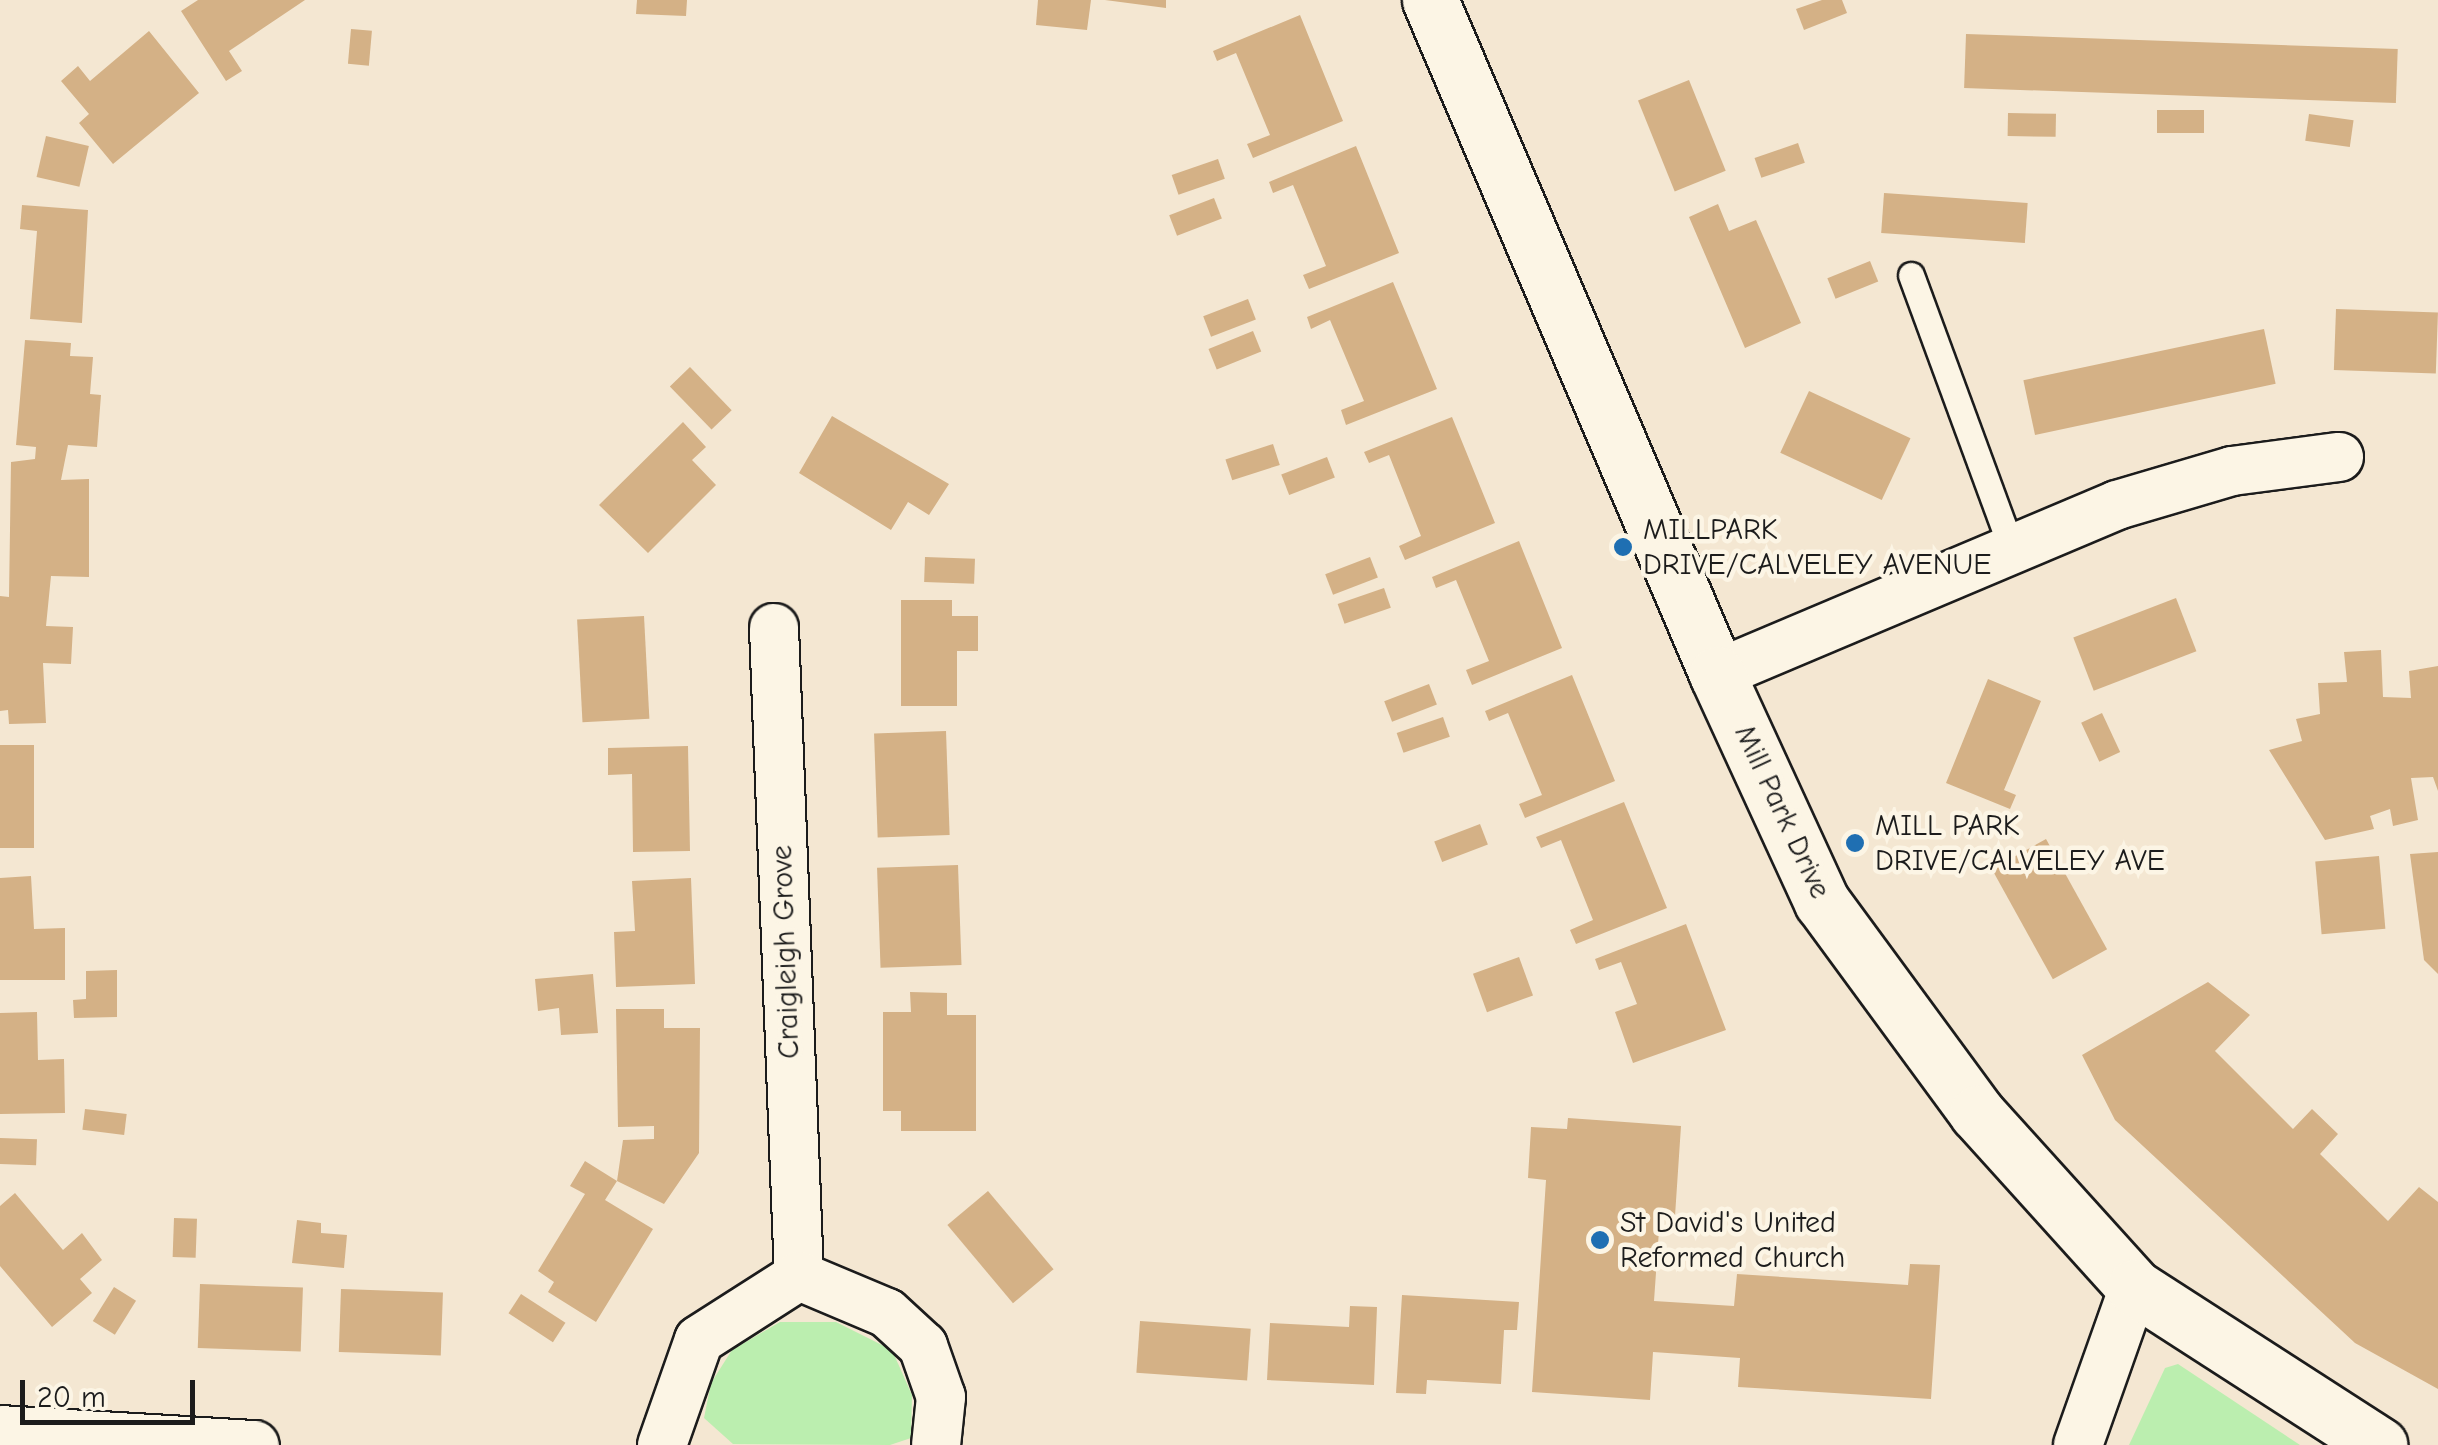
<!DOCTYPE html>
<html>
<head>
<meta charset="utf-8">
<style>
	body { margin:0 }
	#map { position:relative; width:2438px; height:1445px; overflow:hidden; background:#f4e7d2; font-family:"Comic Neue",sans-serif }
	div>[style] { position:absolute }
	.green>* { inset:0; background:#bbeeaf }
	.building>* { inset:0; background:#d4b186; transform-origin:0 0 }
	.roads { filter:drop-shadow(2px 0 #1c1c1c) drop-shadow(-2px 0 #1c1c1c) drop-shadow(0 2px #1c1c1c) drop-shadow(0 -2px #1c1c1c) }
	.service>* { height:25px; margin:-12.5px; padding:0 12.5px; transform-origin:12.5px; border-radius:12.5px; background:#fcf5e5 }
	.minor>* { height:48px; margin:-24px; padding:0 24px; transform-origin:24px; border-radius:24px; background:#fcf5e5 }
	.tertiary>* { height:55px; margin:-27.5px; padding:0 27.5px; transform-origin:27.5px; border-radius:27.5px; background:#fcf5e5 }
	.dots>* { width:28px; height:28px; translate:-50% -50%; box-sizing:border-box; border:5px solid #fcf5e5; border-radius:50% }
	span { translate:-50% -50%; white-space:nowrap; text-align:center; line-height:1.15; -webkit-text-stroke:9px #fcf5e5; paint-order:stroke }
	.poi-label { font-size:30px; color:#1c1c1c }
	.left { translate:0 -50%; text-align:left }
	.street-label { font-size:30px; color:#1c1c1c }
	.scale { position:absolute; left:20px; top:1380px; width:175px; height:45px; box-sizing:border-box; border:5px solid #1c1c1c; border-top:0; padding-left:12px; font-size:30px; line-height:35px; white-space:nowrap; color:#1c1c1c; -webkit-text-stroke:8px #fcf5e5; paint-order:stroke }
</style>
</head>
<body>
<div id="map">
	<div class="green">
		<div style="clip-path:polygon(780px 1322px,836px 1322px,892px 1350px,912px 1395px,911px 1438px,890px 1445px,733px 1444px,704px 1418px,711px 1383px,732px 1350px)"></div>
		<div style="clip-path:polygon(2178px 1364px,2300px 1445px,2129px 1445px,2165px 1368px)"></div>
	</div>
	<div class="building">
		<div style="clip-path:polygon(198px 0,305px 0,229px 51px,242px 71px,226px 81px,181px 11px)"></div>
		<div style="clip-path:polygon(637px 0,687px 0,686px 16px,636px 14px)"></div>
		<div style="clip-path:polygon(1038px 0,1091px 0,1087px 30px,1036px 25px)"></div>
		<div style="clip-path:polygon(1105px 0,1166px 0,1166px 8px)"></div>
		<div style="clip-path:polygon(1822px 0,1842px 0,1847px 13px,1804px 30px,1796px 9px)"></div>
		<div style="clip-path:polygon(1300px 15px,1343px 121px,1253px 158px,1247px 144px,1270px 135px,1236px 53px,1217px 61px,1213px 51px)"></div>
		<div style="left:351px;top:29px;width:21px;height:35px;rotate:5deg"></div>
		<div style="clip-path:polygon(149px 31px,199px 93px,113px 164px,79px 123px,89px 114px,61px 81px,78px 66px,90px 81px)"></div>
		<div style="left:1966px;top:34px;width:432px;height:54px;rotate:2deg"></div>
		<div style="left:1689px;top:80px;width:98px;height:55px;rotate:68deg"></div>
		<div style="left:2157px;top:110px;width:47px;height:23px"></div>
		<div style="left:2008px;top:113px;width:48px;height:23px;rotate:1deg"></div>
		<div style="left:2309px;top:114px;width:45px;height:27px;rotate:8deg"></div>
		<div style="left:46px;top:136px;width:44px;height:42px;rotate:13deg"></div>
		<div style="left:1798px;top:143px;width:21px;height:46px;rotate:71deg"></div>
		<div style="clip-path:polygon(1356px 146px,1399px 253px,1309px 289px,1303px 275px,1326px 266px,1293px 185px,1273px 193px,1269px 182px)"></div>
		<div style="left:1218px;top:159px;width:21px;height:49px;rotate:71deg"></div>
		<div style="left:1884px;top:193px;width:144px;height:40px;rotate:4deg"></div>
		<div style="left:1214px;top:198px;width:22px;height:48px;rotate:69deg"></div>
		<div style="clip-path:polygon(1718px 204px,1729px 231px,1756px 220px,1801px 323px,1745px 348px,1689px 217px)"></div>
		<div style="clip-path:polygon(22px 205px,88px 210px,82px 323px,30px 319px,37px 231px,20px 229px)"></div>
		<div style="left:1870px;top:261px;width:22px;height:46px;rotate:68deg"></div>
		<div style="clip-path:polygon(1393px 282px,1437px 389px,1346px 425px,1341px 410px,1364px 401px,1330px 320px,1311px 329px,1307px 317px)"></div>
		<div style="left:1248px;top:299px;width:22px;height:48px;rotate:69deg"></div>
		<div style="left:2336px;top:309px;width:102px;height:61px;rotate:2deg"></div>
		<div style="left:2264px;top:329px;width:56px;height:246px;rotate:78deg"></div>
		<div style="left:1253px;top:331px;width:22px;height:48px;rotate:68deg"></div>
		<div style="clip-path:polygon(25px 340px,71px 343px,70px 356px,93px 357px,90px 394px,101px 395px,97px 447px,68px 445px,61px 480px,89px 479px,89px 577px,51px 576px,46px 626px,73px 627px,71px 664px,43px 663px,46px 723px,9px 724px,8px 710px,0 711px,0 596px,9px 597px,11px 462px,35px 459px,36px 447px,16px 445px)"></div>
		<div style="left:690px;top:367px;width:60px;height:28px;rotate:46deg"></div>
		<div style="left:1809px;top:391px;width:112px;height:68px;rotate:25deg"></div>
		<div style="clip-path:polygon(832px 416px,949px 484px,929px 515px,908px 502px,891px 530px,799px 473px)"></div>
		<div style="clip-path:polygon(1452px 417px,1495px 523px,1405px 560px,1399px 546px,1421px 536px,1389px 455px,1369px 463px,1364px 452px)"></div>
		<div style="clip-path:polygon(683px 422px,706px 447px,692px 460px,716px 485px,648px 553px,599px 505px)"></div>
		<div style="left:1273px;top:444px;width:22px;height:50px;rotate:72deg"></div>
		<div style="left:1327px;top:457px;width:22px;height:49px;rotate:69deg"></div>
		<div style="clip-path:polygon(1519px 541px,1562px 648px,1472px 685px,1466px 670px,1489px 661px,1456px 580px,1436px 588px,1432px 577px)"></div>
		<div style="left:925px;top:557px;width:50px;height:25px;rotate:2deg"></div>
		<div style="left:1370px;top:557px;width:22px;height:48px;rotate:69deg"></div>
		<div style="left:1384px;top:588px;width:21px;height:49px;rotate:71deg"></div>
		<div style="left:2176px;top:598px;width:57px;height:110px;rotate:69deg"></div>
		<div style="clip-path:polygon(901px 600px,952px 600px,952px 616px,978px 616px,978px 651px,957px 651px,957px 706px,901px 706px)"></div>
		<div style="left:644px;top:616px;width:103px;height:67px;rotate:87deg"></div>
		<div style="clip-path:polygon(2381px 650px,2383px 697px,2411px 698px,2409px 671px,2438px 666px,2438px 791px,2433px 777px,2411px 778px,2418px 820px,2393px 826px,2390px 809px,2370px 816px,2374px 829px,2325px 840px,2269px 750px,2302px 741px,2296px 719px,2320px 714px,2318px 683px,2347px 682px,2344px 652px)"></div>
		<div style="clip-path:polygon(1572px 675px,1615px 781px,1525px 818px,1519px 804px,1542px 795px,1508px 713px,1489px 721px,1485px 711px)"></div>
		<div style="clip-path:polygon(1988px 679px,2041px 701px,2004px 790px,2016px 795px,2010px 809px,1946px 783px)"></div>
		<div style="left:1429px;top:684px;width:22px;height:48px;rotate:69deg"></div>
		<div style="left:2102px;top:713px;width:43px;height:23px;rotate:65deg"></div>
		<div style="left:1443px;top:717px;width:21px;height:49px;rotate:71deg"></div>
		<div style="left:946px;top:731px;width:104px;height:72px;rotate:88deg"></div>
		<div style="left:0;top:745px;width:34px;height:103px"></div>
		<div style="clip-path:polygon(688px 746px,690px 851px,633px 852px,632px 774px,608px 775px,608px 748px)"></div>
		<div style="clip-path:polygon(1624px 802px,1667px 908px,1576px 944px,1570px 930px,1593px 920px,1561px 840px,1541px 848px,1536px 837px)"></div>
		<div style="left:1480px;top:824px;width:22px;height:49px;rotate:69deg"></div>
		<div style="left:2046px;top:839px;width:126px;height:62px;rotate:61deg"></div>
		<div style="clip-path:polygon(2438px 852px,2438px 974px,2424px 960px,2410px 854px)"></div>
		<div style="left:2379px;top:856px;width:73px;height:64px;rotate:85deg"></div>
		<div style="left:958px;top:865px;width:100px;height:81px;rotate:88deg"></div>
		<div style="clip-path:polygon(31px 876px,34px 929px,65px 928px,65px 980px,0 980px,0 878px)"></div>
		<div style="clip-path:polygon(691px 878px,695px 984px,616px 987px,614px 932px,635px 931px,632px 881px)"></div>
		<div style="clip-path:polygon(1686px 924px,1726px 1030px,1633px 1063px,1615px 1012px,1637px 1004px,1621px 962px,1599px 970px,1595px 959px)"></div>
		<div style="left:1519px;top:957px;width:41px;height:49px;rotate:70deg"></div>
		<div style="clip-path:polygon(117px 970px,117px 1017px,74px 1018px,73px 1000px,86px 999px,86px 971px)"></div>
		<div style="clip-path:polygon(593px 974px,598px 1033px,561px 1035px,559px 1008px,538px 1011px,535px 979px)"></div>
		<div style="clip-path:polygon(2208px 982px,2250px 1015px,2215px 1051px,2293px 1129px,2312px 1109px,2338px 1134px,2320px 1154px,2388px 1221px,2419px 1187px,2438px 1202px,2438px 1389px,2355px 1343px,2115px 1120px,2082px 1055px)"></div>
		<div style="clip-path:polygon(910px 992px,947px 993px,947px 1015px,976px 1015px,976px 1131px,901px 1131px,901px 1111px,883px 1111px,883px 1012px,911px 1012px)"></div>
		<div style="clip-path:polygon(616px 1009px,664px 1009px,664px 1028px,700px 1028px,699px 1153px,664px 1204px,617px 1181px,623px 1140px,654px 1139px,654px 1126px,618px 1127px)"></div>
		<div style="clip-path:polygon(37px 1012px,38px 1060px,64px 1059px,65px 1113px,0 1114px,0 1013px)"></div>
		<div style="left:85px;top:1109px;width:42px;height:21px;rotate:7deg"></div>
		<div style="clip-path:polygon(1568px 1118px,1681px 1126px,1675px 1216px,1660px 1216px,1654px 1301px,1734px 1306px,1737px 1274px,1908px 1285px,1910px 1264px,1940px 1265px,1931px 1399px,1738px 1387px,1740px 1358px,1653px 1352px,1650px 1400px,1532px 1392px,1546px 1180px,1528px 1178px,1531px 1127px,1567px 1129px)"></div>
		<div style="left:0;top:1138px;width:37px;height:26px;rotate:2deg"></div>
		<div style="clip-path:polygon(585px 1161px,617px 1181px,605px 1200px,653px 1229px,596px 1322px,548px 1292px,554px 1282px,538px 1271px,585px 1194px,570px 1186px)"></div>
		<div style="left:988px;top:1191px;width:102px;height:53px;rotate:50deg"></div>
		<div style="clip-path:polygon(15px 1193px,63px 1250px,82px 1233px,102px 1260px,80px 1279px,92px 1293px,52px 1327px,0 1266px,0 1206px)"></div>
		<div style="left:174px;top:1218px;width:23px;height:39px;rotate:2deg"></div>
		<div style="clip-path:polygon(297px 1220px,321px 1223px,321px 1233px,347px 1235px,344px 1268px,292px 1263px)"></div>
		<div style="left:200px;top:1284px;width:103px;height:64px;rotate:2deg"></div>
		<div style="left:114px;top:1287px;width:26px;height:40px;rotate:32deg"></div>
		<div style="left:341px;top:1289px;width:102px;height:63px;rotate:2deg"></div>
		<div style="left:521px;top:1294px;width:53px;height:23px;rotate:33deg"></div>
		<div style="clip-path:polygon(1402px 1295px,1519px 1302px,1517px 1330px,1504px 1330px,1501px 1384px,1427px 1380px,1426px 1394px,1396px 1393px)"></div>
		<div style="clip-path:polygon(1350px 1306px,1377px 1307px,1374px 1385px,1267px 1380px,1270px 1323px,1349px 1327px)"></div>
		<div style="left:1140px;top:1321px;width:111px;height:52px;rotate:4deg"></div>
	</div>
	<div class="roads">
		<div class="service">
			<div style="left:1911px;top:275px;width:293px;rotate:69.8deg"></div>
		</div>
		<div class="minor">
			<div style="left:774px;top:628px;width:648px;rotate:87.79deg"></div>
			<div style="left:1717px;top:674px;width:434px;rotate:-22.9deg"></div>
			<div style="left:2117px;top:505px;width:120px;rotate:-16.5deg"></div>
			<div style="left:2232px;top:471px;width:108px;rotate:-7.5deg"></div>
			<div style="left:0;top:1430px;width:255px;rotate:3.4deg"></div>
			<div style="left:662px;top:1445px;width:111px;rotate:-70.6deg"></div>
			<div style="left:699px;top:1340px;width:119px;rotate:-32.6deg"></div>
			<div style="left:799px;top:1276px;width:95px;rotate:22.8deg"></div>
			<div style="left:887px;top:1313px;width:49px;rotate:42.5deg"></div>
			<div style="left:923px;top:1346px;width:54px;rotate:70.6deg"></div>
			<div style="left:941px;top:1397px;width:48px;rotate:95.9deg"></div>
			<div style="left:2078px;top:1445px;width:168px;rotate:-70.5deg"></div>
		</div>
		<div class="tertiary">
			<div style="left:1430px;top:0;width:733px;rotate:66.93deg"></div>
			<div style="left:1717px;top:674px;width:251px;rotate:65.3deg"></div>
			<div style="left:1822px;top:902px;width:262px;rotate:53.7deg"></div>
			<div style="left:1977px;top:1113px;width:234px;rotate:47.9deg"></div>
			<div style="left:2134px;top:1287px;width:292px;rotate:32.8deg"></div>
		</div>
	</div>
	<div class="dots">
		<div style="left:1623px;top:547px;background:#1f6fb2"></div>
		<div style="left:1855px;top:843px;background:#1f6fb2"></div>
		<div style="left:1600px;top:1240px;background:#1f6fb2"></div>
	</div>
	<div class="poi-label">
		<span class="left" style="left:1643px;top:547px">MILLPARK<br>DRIVE/CALVELEY AVENUE</span>
		<span class="left" style="left:1875px;top:843px">MILL PARK<br>DRIVE/CALVELEY AVE</span>
		<span class="left" style="left:1620px;top:1240px">St David's United<br>Reformed Church</span>
	</div>
	<div class="street-label">
		<span style="left:1782px;top:812px;rotate:65deg">Mill Park Drive</span>
		<span style="left:786px;top:952px;rotate:-92deg">Craigleigh Grove</span>
	</div>
	<div class="scale">20 m</div>
</div>
</body>
</html>
